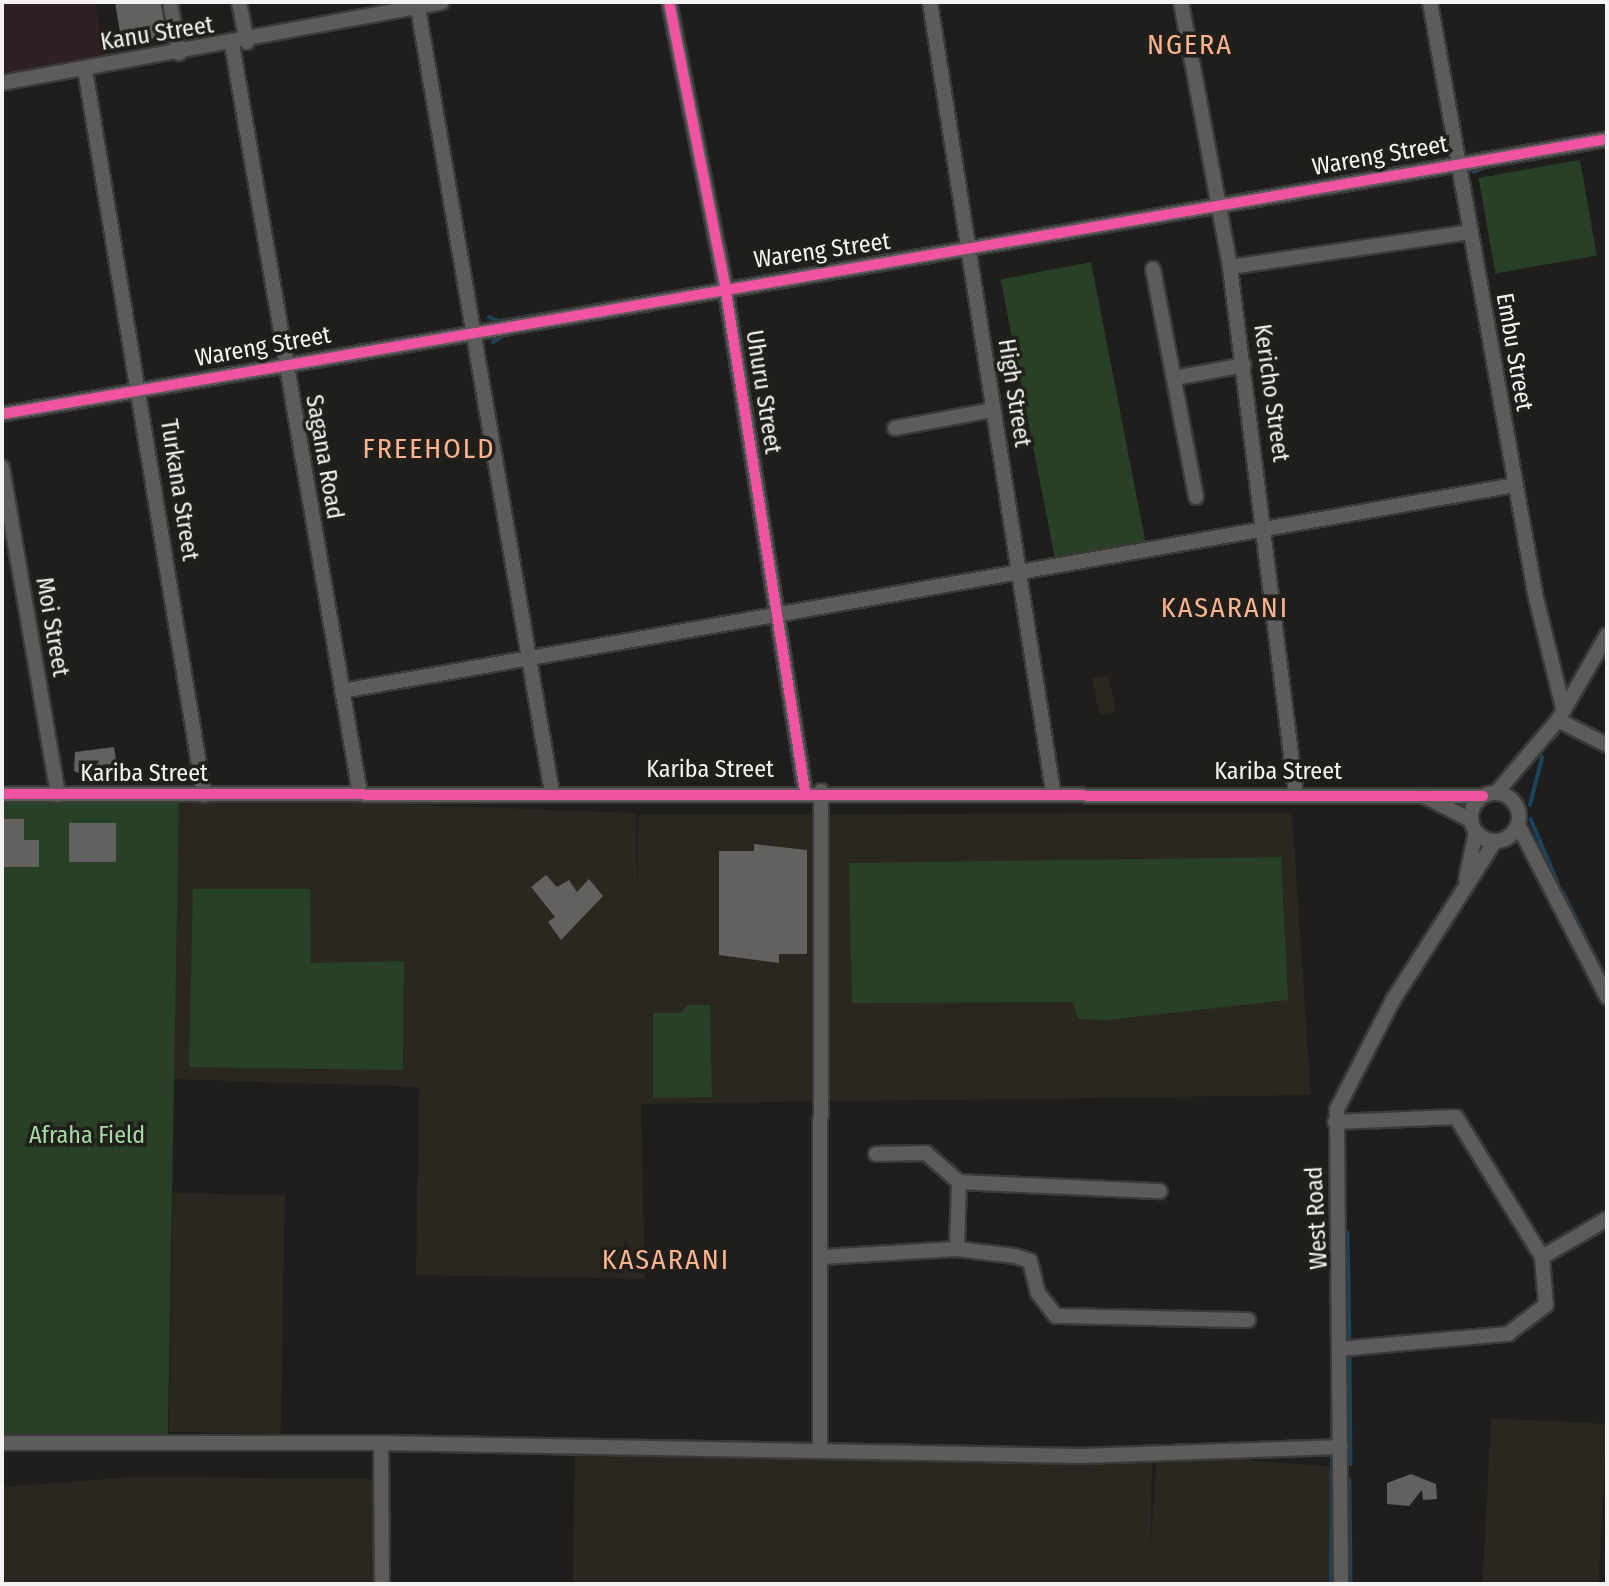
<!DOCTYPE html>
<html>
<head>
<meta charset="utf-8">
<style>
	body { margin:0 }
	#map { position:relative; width:1609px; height:1586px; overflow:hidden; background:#1f1e1d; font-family:"Fira Sans Condensed",sans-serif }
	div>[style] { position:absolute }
	.commercial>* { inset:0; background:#302023 }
	.built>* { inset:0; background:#292720; transform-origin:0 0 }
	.green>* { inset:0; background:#284126; transform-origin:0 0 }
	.stream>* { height:3.5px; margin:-1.75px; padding:0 1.75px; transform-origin:1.75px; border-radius:1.75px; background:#1a435d }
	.building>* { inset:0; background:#626160; transform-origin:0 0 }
	.roads { filter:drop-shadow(2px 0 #3b3a3a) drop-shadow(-2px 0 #3b3a3a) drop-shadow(0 2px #3b3a3a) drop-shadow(0 -2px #3b3a3a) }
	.minor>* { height:14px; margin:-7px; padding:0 7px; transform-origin:7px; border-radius:7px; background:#5d5c5b }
	.minor>.ring { margin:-7px; padding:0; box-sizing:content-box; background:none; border:14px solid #5d5c5b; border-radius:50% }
	.cycleway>* { height:10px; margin:-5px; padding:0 5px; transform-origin:5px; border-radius:5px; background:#f153a3 }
	span { translate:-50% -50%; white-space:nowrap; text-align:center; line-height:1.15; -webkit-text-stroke:7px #201f1c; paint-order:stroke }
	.street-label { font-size:24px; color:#f4f3f2 }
	.park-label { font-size:24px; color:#a4dba1 }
	.quarter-label { font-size:28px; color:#fdb48d; letter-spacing:2px }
	.frame { position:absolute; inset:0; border:4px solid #f4f3f2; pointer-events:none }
</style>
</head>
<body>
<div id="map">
	<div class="commercial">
		<div style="clip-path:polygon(2px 2px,95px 2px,107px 65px,2px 83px)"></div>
	</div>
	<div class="built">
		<div style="left:1108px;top:675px;width:37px;height:17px;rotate:77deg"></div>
		<div style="clip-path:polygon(179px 796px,636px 813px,638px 912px,638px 815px,1292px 813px,1311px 1095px,641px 1104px,645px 1279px,416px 1275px,419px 1087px,173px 1079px)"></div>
		<div style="left:173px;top:1193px;width:112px;height:239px;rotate:1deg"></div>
		<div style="left:1491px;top:1418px;width:116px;height:166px;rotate:3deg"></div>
		<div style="left:575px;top:1448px;width:577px;height:136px;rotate:1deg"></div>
		<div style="left:1157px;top:1454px;width:181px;height:130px;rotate:4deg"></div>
		<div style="clip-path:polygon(133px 1477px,375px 1479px,376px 1584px,2px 1584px,2px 1487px)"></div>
	</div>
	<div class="green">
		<div style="left:1580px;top:160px;width:97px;height:103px;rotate:80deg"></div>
		<div style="left:1091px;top:262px;width:285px;height:92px;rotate:79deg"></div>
		<div style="left:2px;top:793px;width:177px;height:654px;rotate:1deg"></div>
		<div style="clip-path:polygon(1281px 857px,1288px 1000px,1107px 1020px,1078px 1019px,1073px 1002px,852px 1003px,849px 863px)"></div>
		<div style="clip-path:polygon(193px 889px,310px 889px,311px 963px,404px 961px,403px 1070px,189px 1067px)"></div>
		<div style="clip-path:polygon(688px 1005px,710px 1005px,712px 1097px,653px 1098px,653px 1013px,680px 1013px)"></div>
	</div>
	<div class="stream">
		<div style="left:1474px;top:172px;width:12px;rotate:-24deg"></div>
		<div style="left:489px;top:317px;width:11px;rotate:22deg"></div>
		<div style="left:499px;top:321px;width:109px;rotate:-9.5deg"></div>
		<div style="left:493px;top:342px;width:15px;rotate:-32deg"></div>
		<div style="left:1553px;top:739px;width:8px;rotate:-50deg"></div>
		<div style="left:1530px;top:805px;width:49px;rotate:-75.7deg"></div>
		<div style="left:1531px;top:819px;width:69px;rotate:67.1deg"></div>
		<div style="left:1563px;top:892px;width:91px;rotate:63.2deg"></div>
		<div style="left:1348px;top:1233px;width:111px;rotate:89deg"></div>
		<div style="left:1350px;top:1354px;width:110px;rotate:89.5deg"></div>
		<div style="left:1332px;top:1443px;width:25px;rotate:-88deg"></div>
		<div style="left:1350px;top:1480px;width:104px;rotate:89.4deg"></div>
		<div style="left:1331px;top:1584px;width:133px;rotate:-89.6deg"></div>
	</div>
	<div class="building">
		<div style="clip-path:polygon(115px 2px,161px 2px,167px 38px,122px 45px)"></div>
		<div style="clip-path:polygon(114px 747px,117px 768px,85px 776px,74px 771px,75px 752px)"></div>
		<div style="clip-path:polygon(2px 819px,24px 819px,24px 840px,39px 840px,39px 867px,2px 867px)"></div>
		<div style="left:69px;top:823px;width:47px;height:39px"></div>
		<div style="clip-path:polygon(754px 844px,807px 850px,807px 954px,779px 954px,779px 963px,719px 955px,719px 851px,754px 851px)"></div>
		<div style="clip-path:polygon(546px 875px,557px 887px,569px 880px,577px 892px,589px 879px,603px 896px,561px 940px,548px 922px,555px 917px,531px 887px)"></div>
		<div style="clip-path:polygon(1411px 1474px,1436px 1484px,1437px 1499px,1423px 1500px,1422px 1490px,1409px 1506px,1387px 1504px,1387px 1483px)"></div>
	</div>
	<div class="roads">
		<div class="minor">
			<div style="left:170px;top:2px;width:52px;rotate:80deg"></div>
			<div style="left:239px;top:2px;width:41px;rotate:78.7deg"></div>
			<div style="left:417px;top:2px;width:802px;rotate:80.31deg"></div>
			<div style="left:669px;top:2px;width:289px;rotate:78.8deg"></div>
			<div style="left:725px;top:286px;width:511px;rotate:81deg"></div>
			<div style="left:930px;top:2px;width:799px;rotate:81.14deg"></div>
			<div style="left:1181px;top:2px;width:269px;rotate:79.5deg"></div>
			<div style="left:1230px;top:267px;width:531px;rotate:82.86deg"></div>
			<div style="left:1430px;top:2px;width:605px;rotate:79.92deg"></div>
			<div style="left:1536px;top:598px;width:113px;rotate:76.2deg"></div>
			<div style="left:232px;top:44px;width:761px;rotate:80.31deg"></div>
			<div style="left:85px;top:69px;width:736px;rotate:80.69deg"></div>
			<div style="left:2px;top:83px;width:447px;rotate:-10.4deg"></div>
			<div style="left:1230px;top:267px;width:242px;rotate:-8.3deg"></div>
			<div style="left:1153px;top:269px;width:232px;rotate:79.3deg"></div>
			<div style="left:1174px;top:378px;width:71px;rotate:-10.5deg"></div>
			<div style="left:2px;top:414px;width:1628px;rotate:-9.72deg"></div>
			<div style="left:895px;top:428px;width:100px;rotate:-10.4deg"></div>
			<div style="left:2px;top:467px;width:333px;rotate:80.3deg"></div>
			<div style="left:342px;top:691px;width:1191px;rotate:-9.96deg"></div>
			<div style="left:1558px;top:720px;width:55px;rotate:27deg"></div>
			<div style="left:1497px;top:792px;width:94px;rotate:-49.7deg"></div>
			<div style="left:1558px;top:720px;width:98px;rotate:-60deg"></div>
			<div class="ring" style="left:1471px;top:793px;width:34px;height:34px"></div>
			<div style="left:2px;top:794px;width:1481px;rotate:0.08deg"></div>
			<div style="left:1424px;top:796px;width:53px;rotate:27.1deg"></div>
			<div style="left:1518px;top:825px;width:194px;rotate:62.6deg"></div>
			<div style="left:1466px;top:879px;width:48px;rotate:-78deg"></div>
			<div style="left:1335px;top:1122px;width:121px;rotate:-2.4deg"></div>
			<div style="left:1456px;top:1117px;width:164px;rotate:58.4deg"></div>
			<div style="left:1542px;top:1257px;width:75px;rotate:-30.3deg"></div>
			<div style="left:876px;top:1154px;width:50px;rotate:-1.1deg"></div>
			<div style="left:926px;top:1153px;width:44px;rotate:41.3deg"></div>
			<div style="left:957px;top:1249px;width:67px;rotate:-88.3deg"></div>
			<div style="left:959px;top:1182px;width:201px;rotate:2.6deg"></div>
			<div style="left:822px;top:1257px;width:135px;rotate:-3.4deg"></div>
			<div style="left:957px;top:1249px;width:58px;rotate:6.9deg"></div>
			<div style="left:1015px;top:1256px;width:16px;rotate:18deg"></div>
			<div style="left:1030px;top:1261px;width:33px;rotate:76deg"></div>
			<div style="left:1038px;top:1293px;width:29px;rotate:52deg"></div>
			<div style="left:1056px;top:1316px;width:192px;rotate:1.2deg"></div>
			<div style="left:1339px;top:1349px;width:170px;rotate:-5.1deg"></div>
			<div style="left:1508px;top:1334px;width:48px;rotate:-37.3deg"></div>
			<div style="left:1546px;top:1305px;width:48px;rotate:-94.8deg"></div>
			<div style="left:2px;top:1443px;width:379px"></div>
			<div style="left:381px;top:1443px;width:700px;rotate:1.06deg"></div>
			<div style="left:1081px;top:1456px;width:260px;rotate:-2deg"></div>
			<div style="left:381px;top:1443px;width:141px;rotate:89.6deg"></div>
			<div style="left:820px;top:1451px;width:660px;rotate:-89.91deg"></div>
			<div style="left:1341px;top:1584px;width:475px;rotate:-90.5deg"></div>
			<div style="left:1337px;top:1109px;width:123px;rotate:-62.8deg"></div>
			<div style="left:1393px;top:1000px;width:189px;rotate:-57.3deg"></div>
		</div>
	</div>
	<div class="cycleway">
		<div style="left:669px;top:2px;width:289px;rotate:78.8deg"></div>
		<div style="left:725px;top:286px;width:511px;rotate:81deg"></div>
		<div style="left:2px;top:414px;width:1628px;rotate:-9.72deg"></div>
		<div style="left:2px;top:794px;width:1481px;rotate:0.08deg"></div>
	</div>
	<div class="street-label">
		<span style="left:157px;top:34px;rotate:-9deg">Kanu Street</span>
		<span style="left:1380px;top:156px;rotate:-10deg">Wareng Street</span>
		<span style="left:822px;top:251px;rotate:-8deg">Wareng Street</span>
		<span style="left:263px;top:347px;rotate:-10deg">Wareng Street</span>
		<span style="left:1514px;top:352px;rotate:80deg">Embu Street</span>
		<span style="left:763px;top:392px;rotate:81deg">Uhuru Street</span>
		<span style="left:1014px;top:393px;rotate:81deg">High Street</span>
		<span style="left:1271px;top:393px;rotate:82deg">Kericho Street</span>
		<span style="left:324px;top:457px;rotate:80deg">Sagana Road</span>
		<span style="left:179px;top:490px;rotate:81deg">Turkana Street</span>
		<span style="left:52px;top:627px;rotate:80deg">Moi Street</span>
		<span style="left:710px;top:770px">Kariba Street</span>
		<span style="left:1278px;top:772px">Kariba Street</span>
		<span style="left:144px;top:774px">Kariba Street</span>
		<span style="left:1317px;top:1218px;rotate:-93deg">West Road</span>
	</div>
	<div class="park-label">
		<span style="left:87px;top:1136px">Afraha Field</span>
	</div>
	<div class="quarter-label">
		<span style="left:1190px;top:45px">NGERA</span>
		<span style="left:429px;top:449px">FREEHOLD</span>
		<span style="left:1225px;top:608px">KASARANI</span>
		<span style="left:666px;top:1260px">KASARANI</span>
	</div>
	<div class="frame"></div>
</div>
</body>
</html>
